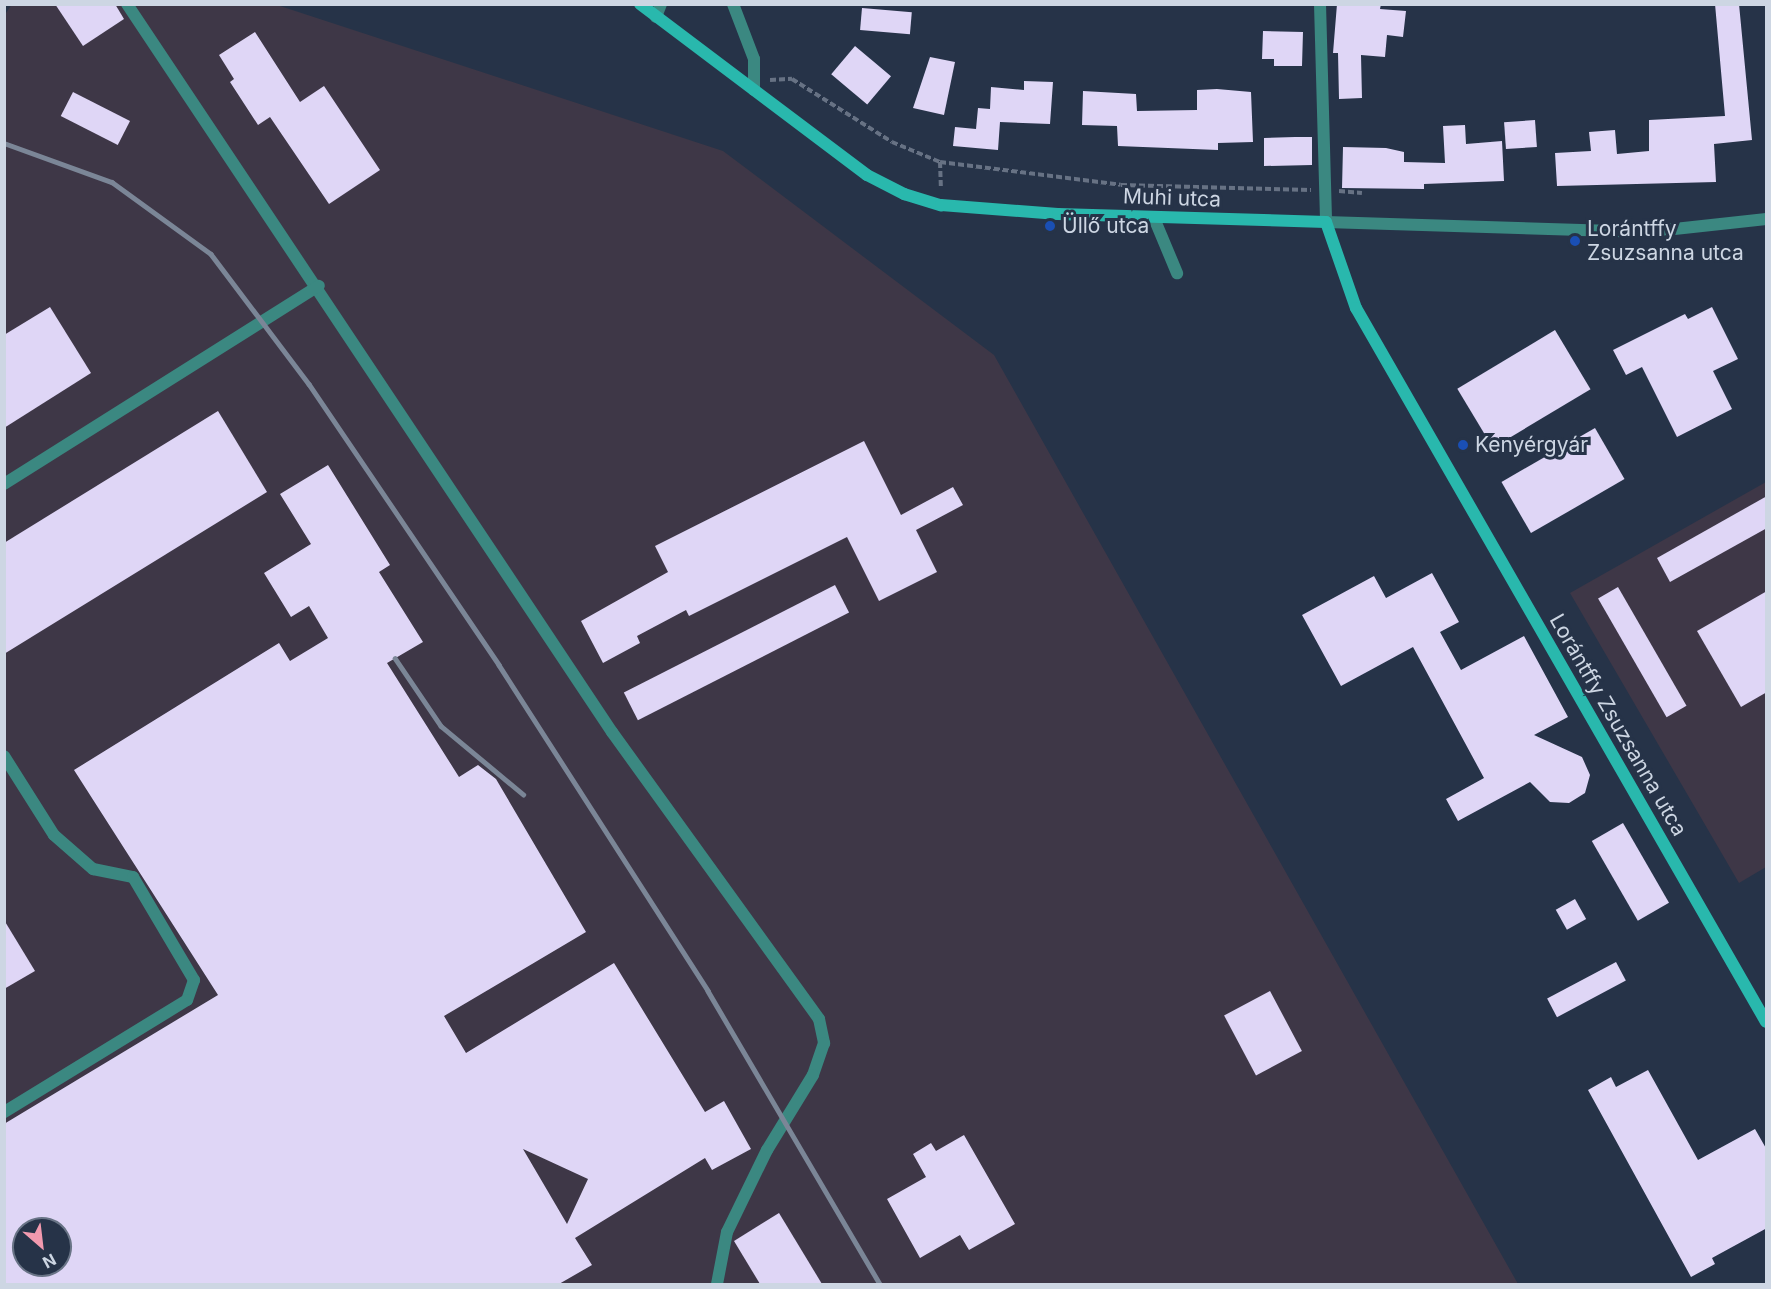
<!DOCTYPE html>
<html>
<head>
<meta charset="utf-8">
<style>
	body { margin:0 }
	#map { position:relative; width:1771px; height:1289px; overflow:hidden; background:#263348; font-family:Inter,sans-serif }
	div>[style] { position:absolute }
	.industrial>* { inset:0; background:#3e3747 }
	.building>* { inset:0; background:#dfd6f6; transform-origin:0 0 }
	.path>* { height:4px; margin-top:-2px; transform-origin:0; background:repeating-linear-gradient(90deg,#677284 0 6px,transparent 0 9px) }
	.service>* { height:12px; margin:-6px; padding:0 6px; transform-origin:6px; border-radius:6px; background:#3b8881 }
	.minor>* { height:12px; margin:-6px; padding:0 6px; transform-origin:6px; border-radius:6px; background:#3b8881 }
	.secondary>* { height:12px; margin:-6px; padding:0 6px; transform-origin:6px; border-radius:6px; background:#29b8ad }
	.rail>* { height:4.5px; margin:-2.25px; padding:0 2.25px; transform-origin:2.25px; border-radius:2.25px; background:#7b8697 }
	.dots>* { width:16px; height:16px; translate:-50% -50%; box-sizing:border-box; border:3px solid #263348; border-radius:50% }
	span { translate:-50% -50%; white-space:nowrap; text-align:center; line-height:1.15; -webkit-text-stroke:6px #263348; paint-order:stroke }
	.street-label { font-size:21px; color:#cdd6e3 }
	.poi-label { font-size:21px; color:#cdd6e3 }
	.left { translate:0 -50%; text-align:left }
	.frame { position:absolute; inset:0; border:6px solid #cdd6e3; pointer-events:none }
	.north { position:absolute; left:12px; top:1217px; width:60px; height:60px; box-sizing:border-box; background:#263348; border:2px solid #697486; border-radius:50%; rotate:152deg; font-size:16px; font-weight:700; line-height:24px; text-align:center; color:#cdd6e3 }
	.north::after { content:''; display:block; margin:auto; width:21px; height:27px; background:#f29aaf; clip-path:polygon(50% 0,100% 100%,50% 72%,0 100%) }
</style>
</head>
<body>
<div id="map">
	<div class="industrial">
		<div style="clip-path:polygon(evenodd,12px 4px,277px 5px,723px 151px,994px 355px,1518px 1284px,5px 1284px,4px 16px,12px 4px,24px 1229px,60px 1229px,60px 1265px,24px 1265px,24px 1229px)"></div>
		<div style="clip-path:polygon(1766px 482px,1766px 867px,1739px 883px,1570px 593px)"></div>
	</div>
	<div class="building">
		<div style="clip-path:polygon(55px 4px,115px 4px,124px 19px,83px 46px)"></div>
		<div style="clip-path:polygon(1337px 4px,1381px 4px,1380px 9px,1406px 11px,1403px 37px,1387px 35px,1385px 57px,1361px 55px,1362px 98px,1339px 99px,1338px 53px,1333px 53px)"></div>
		<div style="clip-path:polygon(1715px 4px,1739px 4px,1752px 140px,1714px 144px,1716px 182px,1557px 186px,1555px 153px,1591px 151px,1589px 132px,1615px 130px,1617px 154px,1649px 151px,1649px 120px,1725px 116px)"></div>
		<div style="left:862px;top:8px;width:50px;height:22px;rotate:5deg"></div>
		<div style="clip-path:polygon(1263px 31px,1303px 32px,1302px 66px,1274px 66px,1274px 59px,1262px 59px)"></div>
		<div style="clip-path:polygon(255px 32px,300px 102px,324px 86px,380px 170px,329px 204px,270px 117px,258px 125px,230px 82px,234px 79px,219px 55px)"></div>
		<div style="left:855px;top:46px;width:47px;height:37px;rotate:40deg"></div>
		<div style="clip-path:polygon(930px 57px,955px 62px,944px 115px,913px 108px)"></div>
		<div style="clip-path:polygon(1024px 81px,1053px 82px,1050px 124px,1000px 122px,998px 150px,953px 146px,955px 127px,976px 129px,978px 108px,990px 109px,991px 87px,1024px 90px)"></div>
		<div style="clip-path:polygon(1217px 89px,1251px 92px,1253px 142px,1218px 143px,1218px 150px,1118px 146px,1117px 126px,1082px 125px,1083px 91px,1136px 94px,1137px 111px,1197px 110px,1197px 90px)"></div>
		<div style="left:73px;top:92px;width:64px;height:27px;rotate:27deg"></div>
		<div style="left:1535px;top:120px;width:27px;height:31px;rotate:86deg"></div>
		<div style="clip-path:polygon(1465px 125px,1466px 144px,1502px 141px,1504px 181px,1424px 184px,1424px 189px,1342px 188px,1343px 147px,1386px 148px,1404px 152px,1404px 162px,1445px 163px,1443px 126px)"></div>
		<div style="clip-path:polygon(1295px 137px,1312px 137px,1312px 165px,1264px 166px,1264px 138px)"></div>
		<div style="clip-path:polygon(50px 307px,91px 373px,4px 428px,4px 335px)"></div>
		<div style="clip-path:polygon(1712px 307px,1738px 359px,1713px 371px,1732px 409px,1677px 437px,1642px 367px,1626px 375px,1613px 350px,1685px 314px,1688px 319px)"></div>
		<div style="left:1555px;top:330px;width:69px;height:114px;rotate:59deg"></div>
		<div style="clip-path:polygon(218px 411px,267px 492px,4px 654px,4px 543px)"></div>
		<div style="left:1595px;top:428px;width:59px;height:108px;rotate:60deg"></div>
		<div style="clip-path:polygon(864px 441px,901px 515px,953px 487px,963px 505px,916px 530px,937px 572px,879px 601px,847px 537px,689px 616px,686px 610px,637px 636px,640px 643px,603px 663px,581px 621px,668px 572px,655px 546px)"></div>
		<div style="clip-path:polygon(evenodd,328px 465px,390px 565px,379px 572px,423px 642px,387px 663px,459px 777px,478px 765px,496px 779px,586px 932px,444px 1016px,466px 1053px,614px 963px,705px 1112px,724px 1101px,751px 1149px,712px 1170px,705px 1158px,575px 1238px,592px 1265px,559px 1284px,4px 1284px,4px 1124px,218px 995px,74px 770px,279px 643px,290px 661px,328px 638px,309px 606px,291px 617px,264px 573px,311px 544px,280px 494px,328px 465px,523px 1149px,588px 1179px,567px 1224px,523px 1149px,328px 465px,24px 1229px,60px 1229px,60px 1265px,24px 1265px,24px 1229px)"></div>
		<div style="clip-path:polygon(1767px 496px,1767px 528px,1670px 582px,1657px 558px)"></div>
		<div style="clip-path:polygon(1432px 573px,1459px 622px,1440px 632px,1461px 670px,1524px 636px,1568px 717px,1534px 735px,1582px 757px,1590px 775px,1585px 793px,1569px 803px,1550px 802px,1530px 782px,1458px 821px,1446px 799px,1484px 778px,1413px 647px,1341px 686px,1302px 615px,1374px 576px,1386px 598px)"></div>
		<div style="left:835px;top:585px;width:31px;height:237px;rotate:63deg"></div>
		<div style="left:1618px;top:587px;width:137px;height:23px;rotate:60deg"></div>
		<div style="clip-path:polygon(1767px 591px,1767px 692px,1741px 707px,1697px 631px)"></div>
		<div style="left:1623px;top:823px;width:92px;height:36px;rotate:60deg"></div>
		<div style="left:1575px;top:899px;width:23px;height:22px;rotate:61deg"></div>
		<div style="clip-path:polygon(4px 920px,35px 971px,4px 989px)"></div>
		<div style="left:1616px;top:962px;width:21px;height:78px;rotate:62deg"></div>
		<div style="left:1270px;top:991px;width:68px;height:52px;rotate:62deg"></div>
		<div style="clip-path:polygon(1648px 1070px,1698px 1160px,1755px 1129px,1767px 1150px,1767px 1228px,1712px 1258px,1715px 1264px,1691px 1277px,1588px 1090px,1611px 1077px,1616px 1087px)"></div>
		<div style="clip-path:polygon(964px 1135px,1015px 1224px,969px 1250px,960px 1235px,920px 1258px,887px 1199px,926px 1177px,913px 1154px,931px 1143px,936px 1151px)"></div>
		<div style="clip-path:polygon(779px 1213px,822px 1284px,760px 1284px,734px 1241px)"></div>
	</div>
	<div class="path">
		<div style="left:770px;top:80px;width:22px;rotate:-3deg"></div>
		<div style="left:792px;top:79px;width:118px;rotate:32.2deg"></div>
		<div style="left:892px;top:142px;width:52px;rotate:22.6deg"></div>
		<div style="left:940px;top:162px;width:182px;rotate:7.2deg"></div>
		<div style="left:1121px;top:185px;width:190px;rotate:1.5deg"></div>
		<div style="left:940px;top:162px;width:26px;rotate:88deg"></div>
		<div style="left:1339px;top:191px;width:23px;rotate:5deg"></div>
	</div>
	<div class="service">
		<div style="left:127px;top:4px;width:875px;rotate:56.33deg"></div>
		<div style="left:612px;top:732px;width:354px;rotate:54.2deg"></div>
		<div style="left:819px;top:1019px;width:25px;rotate:78deg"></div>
		<div style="left:824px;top:1043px;width:34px;rotate:109deg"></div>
		<div style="left:813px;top:1075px;width:88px;rotate:121.5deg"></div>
		<div style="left:767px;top:1150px;width:91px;rotate:116deg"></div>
		<div style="left:727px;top:1232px;width:53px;rotate:100.9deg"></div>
		<div style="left:1154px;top:218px;width:60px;rotate:67.3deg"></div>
		<div style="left:4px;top:484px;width:372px;rotate:-32.2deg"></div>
		<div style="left:4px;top:756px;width:93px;rotate:57.7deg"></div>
		<div style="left:54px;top:835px;width:52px;rotate:41.1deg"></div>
		<div style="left:93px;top:869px;width:41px;rotate:11.3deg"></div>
		<div style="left:133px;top:877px;width:120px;rotate:59.4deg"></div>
		<div style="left:194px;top:980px;width:21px;rotate:109deg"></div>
		<div style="left:187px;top:1000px;width:215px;rotate:148.5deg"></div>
	</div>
	<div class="minor">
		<div style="left:733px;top:4px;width:59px;rotate:69.1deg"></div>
		<div style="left:754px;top:59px;width:31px;rotate:90deg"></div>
		<div style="left:1320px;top:4px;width:218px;rotate:88.4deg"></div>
		<div style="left:1326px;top:222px;width:321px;rotate:1.8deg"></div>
		<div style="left:1647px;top:232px;width:120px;rotate:-6.2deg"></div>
		<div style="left:656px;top:17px;width:14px;rotate:-69deg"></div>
	</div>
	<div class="secondary">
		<div style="left:640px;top:4px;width:284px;rotate:37deg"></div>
		<div style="left:867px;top:175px;width:42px;rotate:27.2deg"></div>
		<div style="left:904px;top:194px;width:39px;rotate:17deg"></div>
		<div style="left:941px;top:205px;width:117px;rotate:4.4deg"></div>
		<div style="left:1058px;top:214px;width:268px;rotate:1.7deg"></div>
		<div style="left:1326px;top:222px;width:91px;rotate:70.8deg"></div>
		<div style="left:1356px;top:308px;width:823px;rotate:60.13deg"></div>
	</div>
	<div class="rail">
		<div style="left:4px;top:143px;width:115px;rotate:19.9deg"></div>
		<div style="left:112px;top:182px;width:122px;rotate:36deg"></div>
		<div style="left:211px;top:254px;width:163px;rotate:53deg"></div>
		<div style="left:309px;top:384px;width:339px;rotate:55.9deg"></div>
		<div style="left:499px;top:665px;width:387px;rotate:57.3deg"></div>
		<div style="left:708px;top:991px;width:340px;rotate:59.6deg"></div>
		<div style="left:395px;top:658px;width:82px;rotate:55.9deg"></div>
		<div style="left:441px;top:726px;width:107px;rotate:39.7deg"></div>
	</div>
	<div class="dots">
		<div style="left:1050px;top:226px;background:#1a4fb4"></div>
		<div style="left:1575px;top:241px;background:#1a4fb4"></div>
		<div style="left:1463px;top:445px;background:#1a4fb4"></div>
	</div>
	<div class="street-label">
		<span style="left:1172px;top:198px;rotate:2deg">Muhi utca</span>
		<span style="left:1618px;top:725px;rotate:60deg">Lorántffy Zsuzsanna utca</span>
	</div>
	<div class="poi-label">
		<span class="left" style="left:1062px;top:226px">Üllő utca</span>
		<span class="left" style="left:1587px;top:241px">Lorántffy<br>Zsuzsanna utca</span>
		<span class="left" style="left:1475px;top:445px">Kenyérgyár</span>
	</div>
	<div class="frame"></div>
	<div class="north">N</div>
</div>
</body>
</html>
